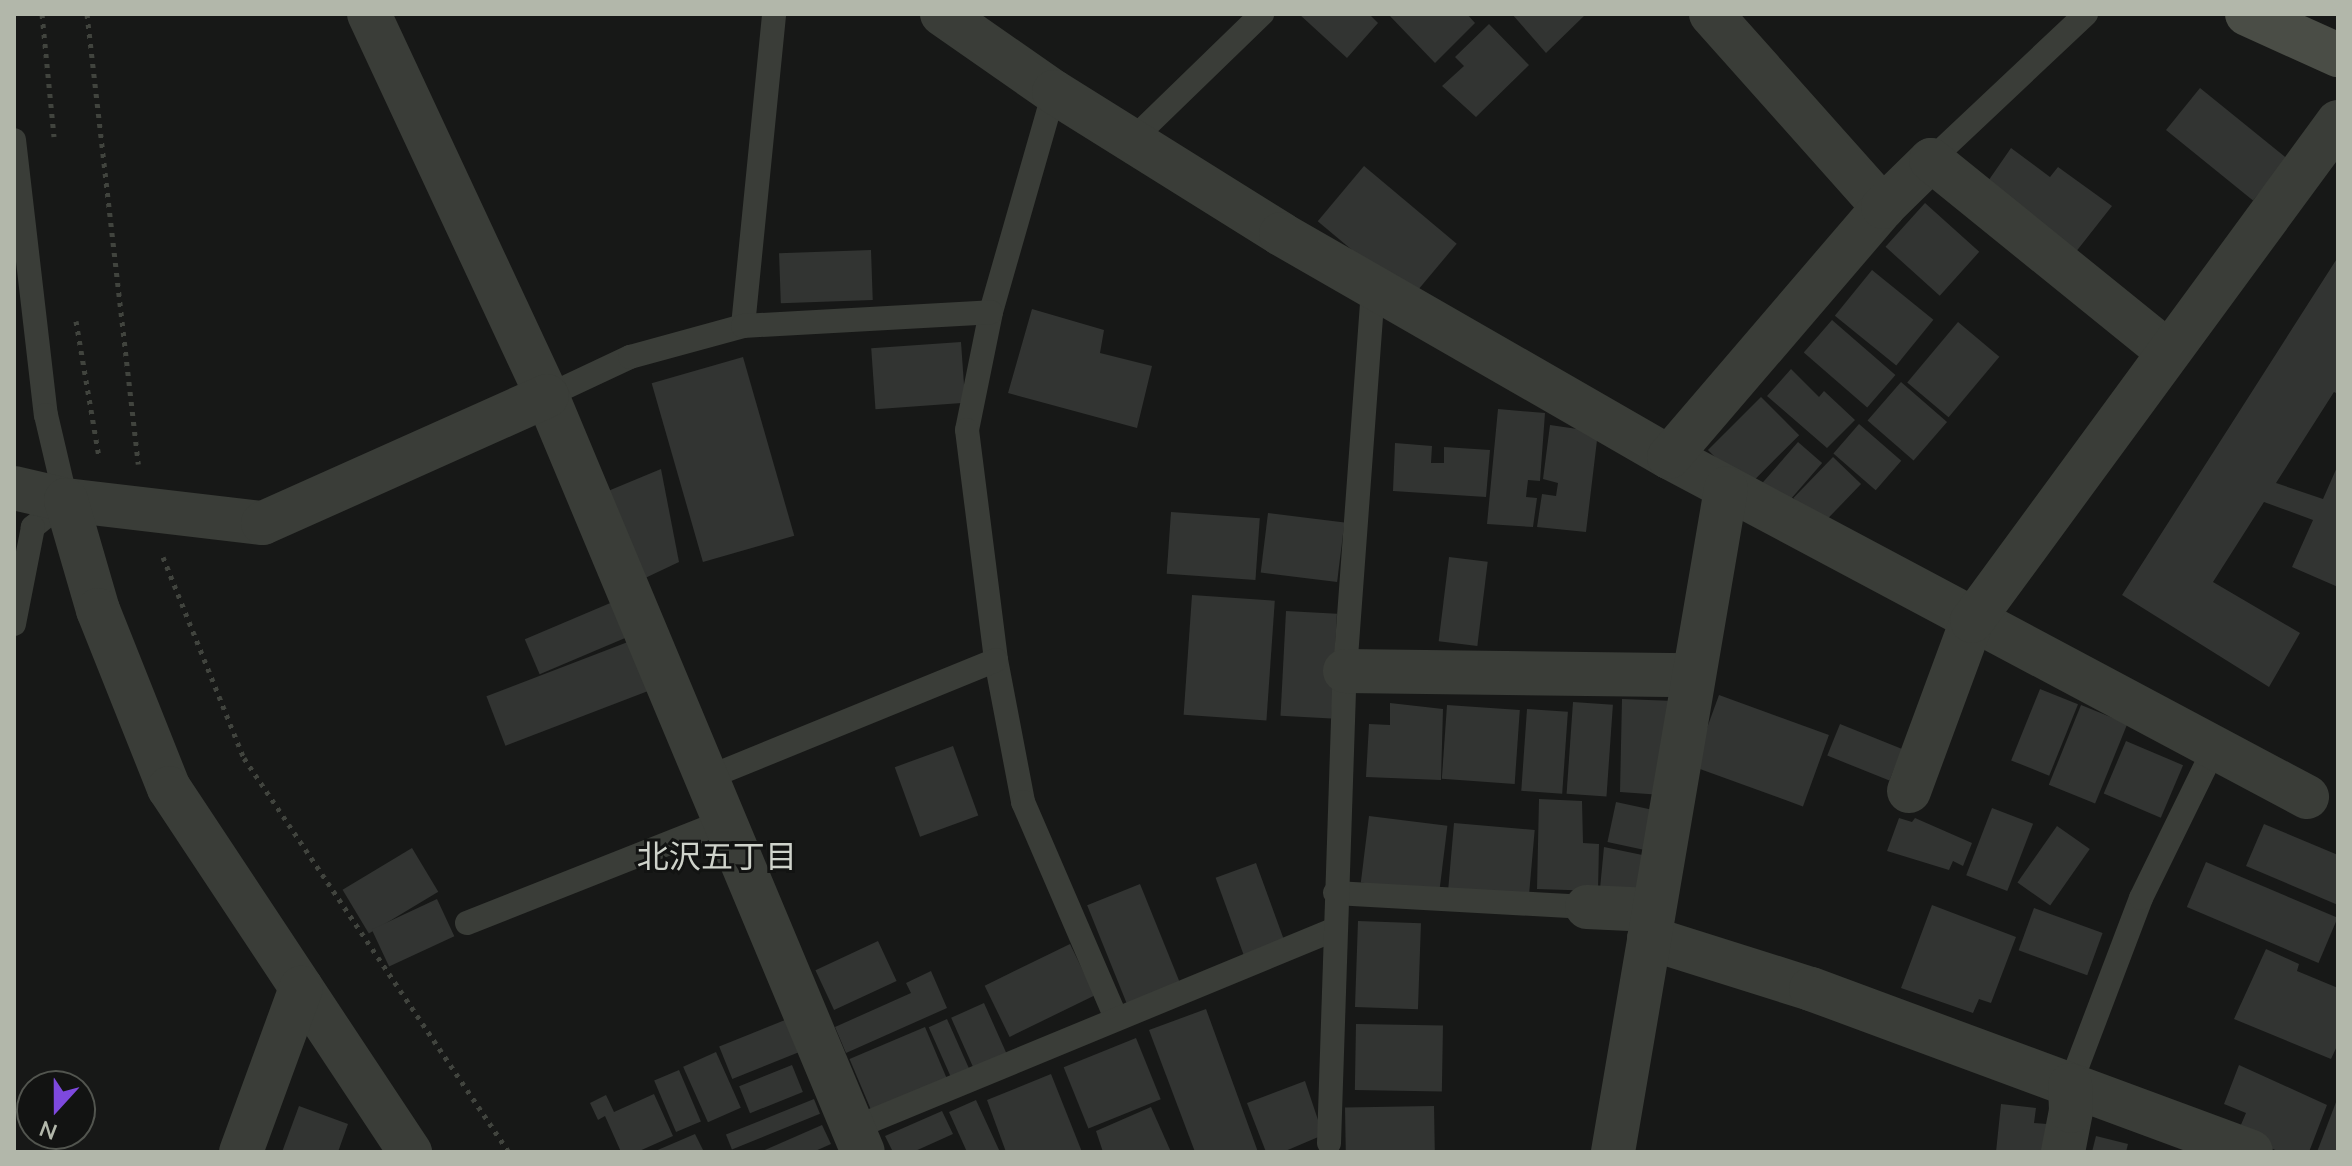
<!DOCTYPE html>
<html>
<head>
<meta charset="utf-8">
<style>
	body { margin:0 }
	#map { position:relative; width:2352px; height:1166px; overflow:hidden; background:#171817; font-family:Mulish,"Noto Sans JP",sans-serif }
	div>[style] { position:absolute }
	.building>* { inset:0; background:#323432; transform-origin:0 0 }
	.path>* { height:5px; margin-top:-2.5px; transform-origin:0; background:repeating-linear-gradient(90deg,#41443e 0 4px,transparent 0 10px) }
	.lane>* { height:24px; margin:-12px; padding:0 12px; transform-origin:12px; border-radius:12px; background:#3a3d38 }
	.street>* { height:44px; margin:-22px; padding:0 22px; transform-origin:22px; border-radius:22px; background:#3a3d38 }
	.secondary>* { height:44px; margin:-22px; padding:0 22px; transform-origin:22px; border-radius:22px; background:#4a4d46 }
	span { translate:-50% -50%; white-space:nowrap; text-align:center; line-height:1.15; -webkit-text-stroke:6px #121312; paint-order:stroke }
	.neighbourhood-label { font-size:32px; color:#cfd3cb }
	.frame { position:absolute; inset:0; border:16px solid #b2b7aa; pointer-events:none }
	.north { position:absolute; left:16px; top:1070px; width:80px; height:80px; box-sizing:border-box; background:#121312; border:2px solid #52554f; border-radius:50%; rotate:201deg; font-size:22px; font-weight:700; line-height:32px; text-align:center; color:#b2b7aa }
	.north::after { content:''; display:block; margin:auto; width:28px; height:36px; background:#7e49de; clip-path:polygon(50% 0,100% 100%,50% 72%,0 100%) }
</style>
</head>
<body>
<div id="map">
	<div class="building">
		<div style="clip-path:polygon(1299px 14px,1369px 14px,1378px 23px,1347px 58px)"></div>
		<div style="clip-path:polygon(1388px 14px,1467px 14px,1475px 23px,1435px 63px)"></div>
		<div style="clip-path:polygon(1512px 14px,1586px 14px,1546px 53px)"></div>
		<div style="clip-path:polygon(1489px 24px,1529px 65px,1476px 117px,1442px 86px,1464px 66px,1455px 57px)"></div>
		<div style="left:2200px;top:88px;width:112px;height:54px;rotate:39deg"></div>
		<div style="clip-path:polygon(2011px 148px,2050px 177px,2058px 167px,2112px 206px,2075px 253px,1984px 187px)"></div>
		<div style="left:1364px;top:166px;width:121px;height:72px;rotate:40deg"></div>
		<div style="left:1925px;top:203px;width:73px;height:59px;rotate:42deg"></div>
		<div style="left:871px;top:250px;width:50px;height:92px;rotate:88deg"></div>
		<div style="clip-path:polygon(2338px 257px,2338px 394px,2334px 392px,2276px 483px,2323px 499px,2338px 465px,2338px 587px,2292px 567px,2313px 520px,2264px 502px,2213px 582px,2300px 633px,2269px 687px,2122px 595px)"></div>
		<div style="left:1872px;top:270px;width:79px;height:59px;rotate:39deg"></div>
		<div style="clip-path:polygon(1032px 309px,1104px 330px,1100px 353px,1152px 366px,1137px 428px,1008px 393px)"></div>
		<div style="left:1832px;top:320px;width:84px;height:43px;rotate:41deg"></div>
		<div style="left:1958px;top:322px;width:54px;height:79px;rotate:40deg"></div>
		<div style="left:961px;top:342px;width:61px;height:90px;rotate:86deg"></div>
		<div style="left:743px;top:357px;width:186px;height:95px;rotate:74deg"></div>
		<div style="clip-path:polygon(1791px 369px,1819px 397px,1824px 391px,1855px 420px,1827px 448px,1767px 396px)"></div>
		<div style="left:1901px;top:382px;width:61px;height:51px;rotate:41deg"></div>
		<div style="left:1761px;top:397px;width:54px;height:75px;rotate:45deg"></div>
		<div style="clip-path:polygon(1498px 409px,1545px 413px,1540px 481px,1528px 480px,1526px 497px,1537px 498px,1533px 527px,1487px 524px)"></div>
		<div style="left:1859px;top:424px;width:56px;height:39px;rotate:41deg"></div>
		<div style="clip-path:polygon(1550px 425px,1598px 432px,1586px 532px,1537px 527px,1542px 494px,1556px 496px,1558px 483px,1543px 479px)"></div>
		<div style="left:1798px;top:442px;width:32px;height:55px;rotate:41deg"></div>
		<div style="clip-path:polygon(1395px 443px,1432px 446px,1431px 463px,1444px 463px,1444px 447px,1490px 450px,1486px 497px,1393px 491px)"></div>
		<div style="left:1833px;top:457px;width:39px;height:57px;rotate:44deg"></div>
		<div style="clip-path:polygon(661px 469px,679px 562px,643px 579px,608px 491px)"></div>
		<div style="left:1171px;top:512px;width:89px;height:62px;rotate:4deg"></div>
		<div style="left:1268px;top:513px;width:77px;height:60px;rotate:7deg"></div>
		<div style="left:1449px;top:557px;width:39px;height:85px;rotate:7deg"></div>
		<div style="left:1192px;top:595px;width:83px;height:120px;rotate:4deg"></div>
		<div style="left:615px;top:601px;width:38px;height:98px;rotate:67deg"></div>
		<div style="left:1286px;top:611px;width:51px;height:105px;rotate:3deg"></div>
		<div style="left:633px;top:640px;width:53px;height:157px;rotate:69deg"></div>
		<div style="left:2040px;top:689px;width:41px;height:77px;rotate:22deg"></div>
		<div style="left:1719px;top:695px;width:117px;height:76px;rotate:20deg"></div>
		<div style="clip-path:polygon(1622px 699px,1675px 701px,1662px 795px,1620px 792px)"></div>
		<div style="left:1573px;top:702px;width:40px;height:92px;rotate:4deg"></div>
		<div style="clip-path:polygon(1390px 703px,1443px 709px,1441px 780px,1366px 777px,1369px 724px,1390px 725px)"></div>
		<div style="left:1447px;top:705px;width:73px;height:74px;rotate:4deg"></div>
		<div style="left:2081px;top:705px;width:50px;height:86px;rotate:22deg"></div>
		<div style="left:1527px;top:709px;width:41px;height:82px;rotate:4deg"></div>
		<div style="left:1840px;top:724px;width:67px;height:34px;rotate:22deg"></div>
		<div style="left:2126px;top:741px;width:62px;height:57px;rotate:23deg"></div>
		<div style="left:953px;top:746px;width:74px;height:62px;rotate:70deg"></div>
		<div style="clip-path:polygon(1539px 799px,1582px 801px,1583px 843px,1599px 844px,1598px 891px,1537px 889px)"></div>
		<div style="left:1616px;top:802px;width:44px;height:41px;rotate:12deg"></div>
		<div style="left:1992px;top:808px;width:44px;height:72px;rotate:21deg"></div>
		<div style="left:1369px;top:816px;width:79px;height:67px;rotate:7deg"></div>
		<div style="clip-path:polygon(1899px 818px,1912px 822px,1915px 818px,1972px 843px,1963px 866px,1953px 861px,1949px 870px,1887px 851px)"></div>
		<div style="left:1454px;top:823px;width:81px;height:67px;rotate:5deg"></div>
		<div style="clip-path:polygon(2264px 824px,2338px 855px,2338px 905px,2246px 866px)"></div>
		<div style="left:2057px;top:826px;width:40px;height:69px;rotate:35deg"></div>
		<div style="clip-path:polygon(1604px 847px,1652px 857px,1646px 902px,1599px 899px)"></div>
		<div style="left:412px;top:848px;width:51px;height:81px;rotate:59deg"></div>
		<div style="left:2206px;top:862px;width:143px;height:49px;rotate:23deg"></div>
		<div style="left:1256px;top:863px;width:83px;height:43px;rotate:70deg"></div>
		<div style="left:1140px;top:884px;width:106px;height:57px;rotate:68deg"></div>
		<div style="left:437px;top:899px;width:41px;height:72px;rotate:65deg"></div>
		<div style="clip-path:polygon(1932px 905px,2016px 937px,1991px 1003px,1979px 999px,1973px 1013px,1901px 988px)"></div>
		<div style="left:2034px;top:908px;width:73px;height:45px;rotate:20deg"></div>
		<div style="left:1358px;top:921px;width:63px;height:86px;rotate:2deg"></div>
		<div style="left:878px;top:941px;width:44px;height:69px;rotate:65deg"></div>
		<div style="left:1070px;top:944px;width:57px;height:95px;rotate:64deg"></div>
		<div style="clip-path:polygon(2266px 949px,2299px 964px,2297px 971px,2338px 988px,2338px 1044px,2331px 1059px,2234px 1019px)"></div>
		<div style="clip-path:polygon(931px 971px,947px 1008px,846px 1053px,835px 1027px,911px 993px,906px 983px)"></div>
		<div style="left:984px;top:1003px;width:57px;height:36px;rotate:66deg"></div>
		<div style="clip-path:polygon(1206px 1009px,1258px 1152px,1195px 1152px,1149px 1030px)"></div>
		<div style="left:947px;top:1019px;width:55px;height:20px;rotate:66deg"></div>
		<div style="left:785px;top:1020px;width:35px;height:71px;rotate:68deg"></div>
		<div style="left:1356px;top:1024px;width:87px;height:66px;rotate:1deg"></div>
		<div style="left:925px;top:1027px;width:58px;height:82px;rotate:67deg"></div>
		<div style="left:1136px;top:1038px;width:66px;height:78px;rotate:68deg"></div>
		<div style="left:716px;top:1052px;width:61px;height:36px;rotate:66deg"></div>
		<div style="left:792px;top:1065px;width:29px;height:57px;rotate:68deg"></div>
		<div style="clip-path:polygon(2239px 1065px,2327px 1105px,2309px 1152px,2280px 1152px,2237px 1134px,2246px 1113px,2224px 1104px)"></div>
		<div style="left:679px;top:1070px;width:56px;height:27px;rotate:67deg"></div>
		<div style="clip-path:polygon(1051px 1074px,1082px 1152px,1006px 1152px,987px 1100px)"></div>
		<div style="clip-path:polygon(1305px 1081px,1323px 1135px,1283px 1152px,1266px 1152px,1247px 1103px)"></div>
		<div style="clip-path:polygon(654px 1094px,673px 1136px,637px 1152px,621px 1152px,605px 1116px,598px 1120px,590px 1103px,606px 1095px,614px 1112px)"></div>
		<div style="clip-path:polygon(2338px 1097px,2338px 1152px,2317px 1152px)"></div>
		<div style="left:814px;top:1099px;width:16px;height:95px;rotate:68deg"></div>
		<div style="clip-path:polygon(976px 1100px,1000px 1152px,967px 1152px,949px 1112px)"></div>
		<div style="clip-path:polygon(2001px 1104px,2036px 1108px,2034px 1123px,2047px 1124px,2044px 1152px,1996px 1152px)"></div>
		<div style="clip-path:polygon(299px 1106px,348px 1124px,338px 1152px,282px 1152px)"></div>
		<div style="left:1434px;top:1106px;width:46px;height:89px;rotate:89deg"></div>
		<div style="clip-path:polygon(1151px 1107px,1171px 1152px,1103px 1152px,1096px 1131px)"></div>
		<div style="clip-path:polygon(942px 1111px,953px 1134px,913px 1152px,893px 1152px,885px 1136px)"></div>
		<div style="clip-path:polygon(822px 1125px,831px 1144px,813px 1152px,760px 1152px)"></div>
		<div style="clip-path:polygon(695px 1134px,704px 1152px,653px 1152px)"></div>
		<div style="clip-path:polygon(2096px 1136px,2128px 1144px,2126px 1152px,2092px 1152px)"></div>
	</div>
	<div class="path">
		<div style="left:42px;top:14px;width:123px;rotate:84.4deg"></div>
		<div style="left:87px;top:14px;width:453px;rotate:83.5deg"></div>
		<div style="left:76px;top:321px;width:138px;rotate:80.4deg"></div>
		<div style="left:163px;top:557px;width:217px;rotate:68.1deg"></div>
		<div style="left:244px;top:758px;width:475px;rotate:56.1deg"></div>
	</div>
	<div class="lane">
		<div style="left:1054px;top:92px;width:229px;rotate:106deg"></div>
		<div style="left:991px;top:312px;width:120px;rotate:101.5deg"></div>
		<div style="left:967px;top:430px;width:232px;rotate:82.8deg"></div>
		<div style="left:996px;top:660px;width:145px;rotate:79.2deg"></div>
		<div style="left:1023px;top:802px;width:235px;rotate:66.7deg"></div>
		<div style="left:1133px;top:139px;width:180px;rotate:-44.1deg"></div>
		<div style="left:14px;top:140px;width:277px;rotate:83.4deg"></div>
		<div style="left:46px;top:415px;width:87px;rotate:76.8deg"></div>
		<div style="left:66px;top:500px;width:43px;rotate:140.7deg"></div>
		<div style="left:33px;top:527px;width:99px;rotate:101.1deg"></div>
		<div style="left:1931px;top:160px;width:213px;rotate:-43.3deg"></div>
		<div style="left:743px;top:326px;width:314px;rotate:-84.3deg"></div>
		<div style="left:547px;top:396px;width:92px;rotate:-25.2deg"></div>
		<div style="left:630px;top:357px;width:117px;rotate:-15.3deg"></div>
		<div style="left:743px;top:326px;width:248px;rotate:-3.2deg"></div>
		<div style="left:707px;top:778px;width:312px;rotate:-22.2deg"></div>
		<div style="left:1335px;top:893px;width:252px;rotate:3.2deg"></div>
		<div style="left:467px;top:923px;width:277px;rotate:-21.6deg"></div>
		<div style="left:2070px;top:1085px;width:200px;rotate:-69.2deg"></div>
		<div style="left:2141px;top:898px;width:166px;rotate:-63.9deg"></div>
		<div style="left:854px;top:1128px;width:518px;rotate:-22.46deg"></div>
		<div style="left:1329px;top:1143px;width:472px;rotate:-88.1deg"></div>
		<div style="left:1345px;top:671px;width:386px;rotate:-85.8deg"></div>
	</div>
	<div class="street">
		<div style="left:369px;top:14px;width:421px;rotate:65deg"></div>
		<div style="left:547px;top:396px;width:819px;rotate:67.32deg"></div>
		<div style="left:942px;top:14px;width:136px;rotate:34.9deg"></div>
		<div style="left:1054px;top:92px;width:268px;rotate:32deg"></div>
		<div style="left:1281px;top:234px;width:448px;rotate:29.9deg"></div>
		<div style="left:1669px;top:457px;width:723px;rotate:28.05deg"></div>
		<div style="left:1711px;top:14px;width:259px;rotate:48.3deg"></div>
		<div style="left:1669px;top:457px;width:329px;rotate:-49.4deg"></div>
		<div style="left:1883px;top:207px;width:67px;rotate:-44.4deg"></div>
		<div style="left:1931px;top:160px;width:305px;rotate:39deg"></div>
		<div style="left:14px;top:488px;width:53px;rotate:13deg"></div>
		<div style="left:66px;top:500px;width:198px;rotate:6.7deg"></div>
		<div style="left:263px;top:523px;width:311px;rotate:-24.1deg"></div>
		<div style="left:66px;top:500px;width:115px;rotate:73.8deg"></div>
		<div style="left:98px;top:610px;width:192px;rotate:68.3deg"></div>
		<div style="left:169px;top:788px;width:437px;rotate:56.5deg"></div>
		<div style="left:1345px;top:671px;width:346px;rotate:0.7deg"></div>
		<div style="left:1909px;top:791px;width:181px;rotate:-69.7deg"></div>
		<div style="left:1972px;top:621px;width:619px;rotate:-53.74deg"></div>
		<div style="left:1587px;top:907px;width:65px;rotate:2.6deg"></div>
		<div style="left:1649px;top:938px;width:170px;rotate:17.5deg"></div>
		<div style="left:1811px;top:989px;width:469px;rotate:20.3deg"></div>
		<div style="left:241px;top:1152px;width:175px;rotate:-69.9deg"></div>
		<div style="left:1613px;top:1152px;width:673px;rotate:-80.33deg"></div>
		<div style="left:2063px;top:1152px;width:42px;rotate:-79deg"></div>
		<div style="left:2071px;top:1111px;width:26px;rotate:-92deg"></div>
	</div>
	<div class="secondary">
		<div style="left:2247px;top:14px;width:100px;rotate:24.3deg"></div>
	</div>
	<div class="neighbourhood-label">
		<span style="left:717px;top:856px">北沢五丁目</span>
	</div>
	<div class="frame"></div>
	<div class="north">N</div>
</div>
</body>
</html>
